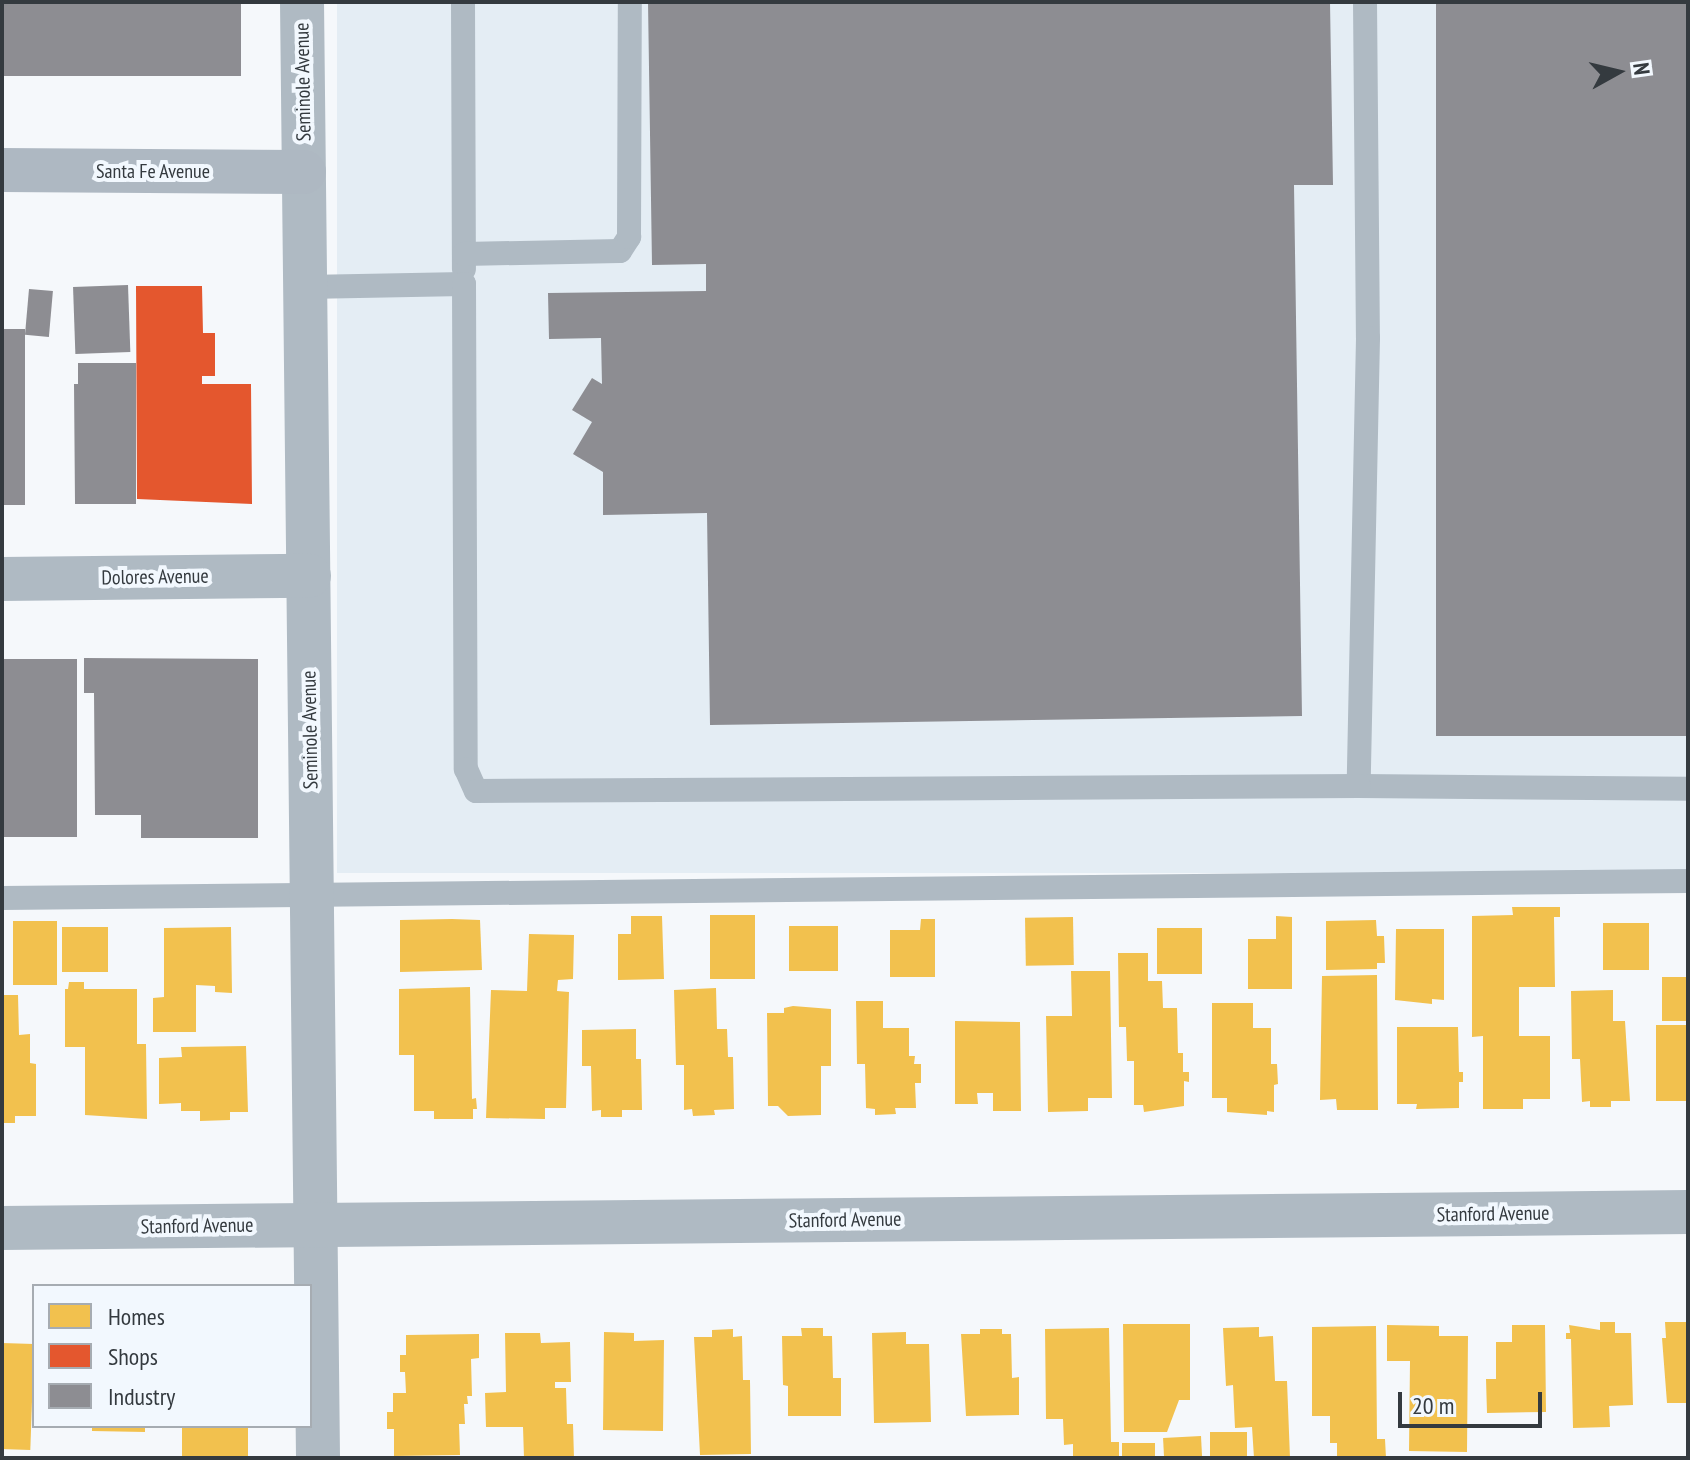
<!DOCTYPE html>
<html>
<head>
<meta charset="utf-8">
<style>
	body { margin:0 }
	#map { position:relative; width:1690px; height:1460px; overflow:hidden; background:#f5f8fb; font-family:"PT Sans Narrow",sans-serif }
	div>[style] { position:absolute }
	.built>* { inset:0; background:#e4edf4; transform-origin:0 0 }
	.homes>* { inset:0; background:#f2c14e; transform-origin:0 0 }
	.shops>* { inset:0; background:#e4572e }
	.industry>* { inset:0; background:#8d8d92; transform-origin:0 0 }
	.lane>* { height:24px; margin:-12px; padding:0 12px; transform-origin:12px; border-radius:12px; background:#afbac3 }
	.street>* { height:44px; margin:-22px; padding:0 22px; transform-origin:22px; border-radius:22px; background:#afbac3 }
	.secondary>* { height:44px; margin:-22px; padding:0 22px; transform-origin:22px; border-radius:22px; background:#aeb8c2 }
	span { translate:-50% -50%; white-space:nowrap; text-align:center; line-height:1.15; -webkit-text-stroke:8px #f2f8fe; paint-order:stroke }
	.street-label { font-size:20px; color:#343a3f }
	.frame { position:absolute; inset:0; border:4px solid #343a3f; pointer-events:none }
	.legend { position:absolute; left:32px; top:1284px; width:280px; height:144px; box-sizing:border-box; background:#f2f8fe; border:2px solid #a6acb2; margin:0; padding:10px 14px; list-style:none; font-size:24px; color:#343a3f }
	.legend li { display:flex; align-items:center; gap:16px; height:40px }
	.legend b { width:40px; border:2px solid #a6acb2 }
	.north { position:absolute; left:1578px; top:32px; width:80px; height:80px; -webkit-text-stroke:6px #f2f8fe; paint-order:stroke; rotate:82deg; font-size:22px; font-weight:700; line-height:32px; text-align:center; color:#343a3f }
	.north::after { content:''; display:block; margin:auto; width:28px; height:36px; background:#343a3f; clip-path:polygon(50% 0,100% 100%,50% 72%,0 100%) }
	.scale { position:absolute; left:1398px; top:1392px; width:144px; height:36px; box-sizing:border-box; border:4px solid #343a3f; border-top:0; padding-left:10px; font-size:24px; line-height:28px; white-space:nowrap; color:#343a3f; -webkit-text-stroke:6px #f2f8fe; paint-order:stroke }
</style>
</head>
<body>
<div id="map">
	<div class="built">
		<div style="left:337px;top:2px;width:1351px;height:871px"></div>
	</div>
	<div class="homes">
		<div style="clip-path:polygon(1512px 907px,1560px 907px,1560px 917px,1554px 917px,1555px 987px,1519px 987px,1519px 1036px,1550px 1036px,1550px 1099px,1523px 1099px,1523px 1109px,1483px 1109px,1483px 1036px,1472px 1037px,1472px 916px,1513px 915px)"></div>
		<div style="left:710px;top:915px;width:45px;height:64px"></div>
		<div style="clip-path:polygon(631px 916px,662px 916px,664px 979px,618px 980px,618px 934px,631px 934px)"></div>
		<div style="clip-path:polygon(1276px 916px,1292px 917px,1292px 989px,1248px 989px,1248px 939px,1276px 939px)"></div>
		<div style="left:1073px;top:917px;width:48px;height:48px;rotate:89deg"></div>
		<div style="clip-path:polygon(452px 919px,480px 920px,482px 970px,400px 972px,400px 920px)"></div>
		<div style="clip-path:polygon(921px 919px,935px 919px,935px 977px,890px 977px,890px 930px,920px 930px)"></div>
		<div style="clip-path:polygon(1376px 920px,1377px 936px,1384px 936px,1385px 963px,1377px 963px,1377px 969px,1326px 970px,1326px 921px)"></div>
		<div style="left:13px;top:921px;width:44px;height:64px"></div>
		<div style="left:1603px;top:923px;width:46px;height:47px"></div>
		<div style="left:838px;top:926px;width:45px;height:49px;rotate:90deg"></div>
		<div style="left:108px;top:927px;width:45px;height:46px;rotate:90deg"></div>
		<div style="clip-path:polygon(231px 927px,232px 993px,215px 992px,215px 986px,196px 985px,196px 1032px,153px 1032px,153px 998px,164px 997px,164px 928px)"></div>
		<div style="left:1202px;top:928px;width:46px;height:45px;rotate:90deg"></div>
		<div style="clip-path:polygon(1396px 929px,1444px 929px,1444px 1000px,1432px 999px,1432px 1004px,1395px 1000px)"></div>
		<div style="clip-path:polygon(529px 934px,574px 935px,573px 979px,558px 980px,557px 991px,569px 992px,566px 1108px,545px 1108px,545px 1119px,486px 1118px,491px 990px,527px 991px)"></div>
		<div style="clip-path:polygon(1118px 953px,1148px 953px,1148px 981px,1162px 981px,1163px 1008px,1177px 1008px,1178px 1053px,1183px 1053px,1183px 1072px,1189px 1072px,1189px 1082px,1184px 1081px,1184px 1106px,1144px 1112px,1143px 1105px,1134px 1105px,1134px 1061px,1127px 1061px,1126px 1027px,1119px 1027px)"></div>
		<div style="clip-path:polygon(1071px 971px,1110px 971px,1112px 1098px,1088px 1098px,1088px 1111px,1048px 1112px,1046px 1016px,1072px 1016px)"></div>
		<div style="clip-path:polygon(1377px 975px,1378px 1110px,1337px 1110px,1336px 1099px,1320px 1100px,1322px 976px)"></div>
		<div style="left:1662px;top:977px;width:26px;height:44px"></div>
		<div style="clip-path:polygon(69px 982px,84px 982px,84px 989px,137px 989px,137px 1044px,146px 1044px,147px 1119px,85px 1115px,85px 1047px,65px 1047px,65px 989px,68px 989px)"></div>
		<div style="clip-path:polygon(470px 987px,472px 1099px,476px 1098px,477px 1109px,473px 1109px,473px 1119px,434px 1119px,434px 1111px,414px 1111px,414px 1055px,399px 1055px,399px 989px)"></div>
		<div style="clip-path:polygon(716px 988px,717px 1029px,727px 1029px,728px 1057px,733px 1057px,734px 1109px,714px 1110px,715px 1115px,693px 1116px,692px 1109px,684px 1110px,684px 1065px,676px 1065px,674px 990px)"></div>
		<div style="clip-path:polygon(1613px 990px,1613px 1021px,1625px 1021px,1630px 1101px,1611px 1101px,1611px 1107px,1590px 1107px,1590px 1101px,1582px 1102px,1580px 1059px,1572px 1059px,1571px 991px)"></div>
		<div style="clip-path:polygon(2px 995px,18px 995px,19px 1035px,30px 1034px,30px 1063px,36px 1064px,36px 1116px,15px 1116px,15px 1123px,2px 1123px)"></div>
		<div style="clip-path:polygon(856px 1001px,883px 1001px,883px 1028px,909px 1028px,909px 1056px,915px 1056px,914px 1064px,921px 1064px,921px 1083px,915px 1083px,916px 1108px,895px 1108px,896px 1114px,875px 1115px,875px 1109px,866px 1108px,865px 1064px,857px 1064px)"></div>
		<div style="clip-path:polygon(1212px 1003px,1253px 1003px,1253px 1028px,1271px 1028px,1271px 1064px,1277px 1064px,1278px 1084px,1274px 1085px,1274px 1112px,1267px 1111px,1267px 1115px,1227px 1112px,1227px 1098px,1212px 1098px)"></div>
		<div style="clip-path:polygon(793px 1006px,831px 1009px,831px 1066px,821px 1066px,821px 1115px,788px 1116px,778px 1106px,768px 1106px,767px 1013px,784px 1013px,784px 1008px)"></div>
		<div style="clip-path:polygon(955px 1021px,1020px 1022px,1021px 1111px,993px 1111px,993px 1093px,977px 1093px,978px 1104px,955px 1104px)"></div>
		<div style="left:1688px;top:1025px;width:76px;height:32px;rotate:90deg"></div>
		<div style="clip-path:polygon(1397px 1027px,1458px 1027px,1459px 1072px,1463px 1072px,1463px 1082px,1459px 1082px,1459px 1108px,1416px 1109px,1417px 1104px,1397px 1104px)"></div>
		<div style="clip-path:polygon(636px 1029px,636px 1059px,641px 1059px,642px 1110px,622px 1110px,622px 1117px,601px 1117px,601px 1110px,592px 1111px,591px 1066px,582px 1066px,582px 1030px)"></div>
		<div style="clip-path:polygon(246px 1046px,248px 1112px,230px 1112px,230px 1120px,200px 1121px,200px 1111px,181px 1111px,181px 1103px,159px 1104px,159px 1058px,182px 1057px,181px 1047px)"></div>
		<div style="clip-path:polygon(1600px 1322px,1615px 1322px,1615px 1333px,1631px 1333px,1633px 1405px,1609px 1406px,1610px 1427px,1573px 1428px,1571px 1339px,1566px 1339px,1566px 1333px,1570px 1333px,1569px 1325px,1600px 1330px)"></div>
		<div style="clip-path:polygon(1665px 1322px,1687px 1322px,1688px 1403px,1667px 1403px,1662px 1338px,1666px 1338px)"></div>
		<div style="clip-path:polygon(1123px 1324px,1190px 1324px,1190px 1400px,1179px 1400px,1167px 1432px,1124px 1432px)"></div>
		<div style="clip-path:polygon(1387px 1325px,1439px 1326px,1439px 1336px,1468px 1336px,1467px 1452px,1409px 1451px,1410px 1361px,1387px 1361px)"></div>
		<div style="clip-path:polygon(1512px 1325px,1545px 1325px,1546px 1412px,1487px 1413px,1486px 1379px,1496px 1379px,1496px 1342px,1512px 1342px)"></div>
		<div style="clip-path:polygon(1376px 1326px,1377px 1439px,1385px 1439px,1386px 1458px,1337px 1458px,1337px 1443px,1330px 1443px,1330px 1416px,1312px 1416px,1312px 1327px)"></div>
		<div style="clip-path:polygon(1259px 1327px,1259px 1337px,1273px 1336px,1275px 1381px,1287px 1381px,1290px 1458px,1254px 1458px,1252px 1427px,1235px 1428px,1233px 1385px,1226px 1386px,1223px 1328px)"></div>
		<div style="clip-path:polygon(801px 1328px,823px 1328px,823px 1336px,832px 1336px,833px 1378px,841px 1378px,841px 1416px,788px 1416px,788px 1386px,783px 1385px,782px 1336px,802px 1336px)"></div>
		<div style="clip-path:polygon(1109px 1328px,1111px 1442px,1119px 1442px,1119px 1458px,1073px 1458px,1073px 1444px,1064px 1445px,1063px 1419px,1046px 1419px,1045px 1329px)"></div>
		<div style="clip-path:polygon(733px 1329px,733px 1337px,742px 1336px,743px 1380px,750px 1380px,751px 1454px,700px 1455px,694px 1337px,712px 1337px,712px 1330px)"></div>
		<div style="clip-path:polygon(980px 1329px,1002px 1329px,1002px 1334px,1011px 1334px,1012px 1378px,1019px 1377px,1019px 1415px,966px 1416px,961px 1334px,980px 1334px)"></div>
		<div style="clip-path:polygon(604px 1332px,634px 1333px,634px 1341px,664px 1340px,663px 1431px,603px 1430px)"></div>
		<div style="clip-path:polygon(906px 1332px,906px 1344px,929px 1344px,931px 1422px,874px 1423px,872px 1333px)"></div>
		<div style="clip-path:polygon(505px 1333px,540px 1333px,541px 1343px,570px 1342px,571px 1382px,555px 1382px,555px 1388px,566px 1388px,567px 1424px,573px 1424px,574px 1458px,524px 1458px,523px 1427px,486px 1427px,485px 1393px,506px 1392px)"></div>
		<div style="clip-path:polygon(479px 1334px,479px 1358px,471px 1359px,472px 1396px,467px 1396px,468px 1404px,464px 1404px,465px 1424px,459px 1424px,460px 1455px,394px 1456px,394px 1429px,387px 1429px,387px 1412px,393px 1412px,393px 1393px,406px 1393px,405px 1372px,400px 1372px,400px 1355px,406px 1355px,406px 1335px)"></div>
		<div style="left:34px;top:1344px;width:106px;height:32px;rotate:92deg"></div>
		<div style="clip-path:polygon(92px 1426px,145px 1426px,145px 1432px,92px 1431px)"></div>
		<div style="left:182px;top:1426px;width:66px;height:31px"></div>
		<div style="left:1210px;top:1432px;width:37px;height:26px"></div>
		<div style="left:1201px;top:1436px;width:22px;height:38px;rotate:87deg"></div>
		<div style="left:1122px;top:1443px;width:33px;height:15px"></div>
	</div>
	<div class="shops">
		<div style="clip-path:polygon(136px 286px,202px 286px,203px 333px,215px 333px,215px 376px,202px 376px,202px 384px,251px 384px,252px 504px,137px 499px)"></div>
	</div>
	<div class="industry">
		<div style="left:2px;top:2px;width:239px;height:74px"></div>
		<div style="clip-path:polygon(648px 2px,1330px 2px,1333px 185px,1294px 185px,1302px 716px,710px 725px,707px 513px,603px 515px,603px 472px,573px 454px,592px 422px,572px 410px,592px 378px,602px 384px,601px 338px,549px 339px,548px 293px,706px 291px,706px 264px,652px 265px)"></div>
		<div style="left:1436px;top:2px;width:252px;height:734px"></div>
		<div style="left:128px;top:285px;width:67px;height:55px;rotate:88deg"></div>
		<div style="left:29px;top:289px;width:24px;height:46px;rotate:5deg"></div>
		<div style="left:2px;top:329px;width:23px;height:176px"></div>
		<div style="clip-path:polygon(78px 363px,136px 363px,136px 504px,75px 504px,74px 384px,78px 384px)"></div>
		<div style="clip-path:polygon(84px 658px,258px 659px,258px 838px,141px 838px,141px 815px,95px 815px,94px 693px,84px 693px)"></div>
		<div style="left:77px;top:659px;width:178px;height:75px;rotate:90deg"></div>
	</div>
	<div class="lane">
		<div style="left:463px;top:2px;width:267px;rotate:89.8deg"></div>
		<div style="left:1365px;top:2px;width:336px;rotate:89.5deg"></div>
		<div style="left:1368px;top:338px;width:448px;rotate:91.2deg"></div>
		<div style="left:1359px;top:786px;width:329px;rotate:0.5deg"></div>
		<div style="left:464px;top:254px;width:156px;rotate:-1.1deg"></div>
		<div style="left:620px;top:251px;width:17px;rotate:-57deg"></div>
		<div style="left:629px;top:237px;width:235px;rotate:-89.8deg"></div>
		<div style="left:306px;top:287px;width:158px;rotate:-1.1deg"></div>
		<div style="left:464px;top:284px;width:485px;rotate:89.8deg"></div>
		<div style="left:466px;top:769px;width:24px;rotate:66deg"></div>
		<div style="left:476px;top:791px;width:883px;rotate:-0.32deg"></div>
		<div style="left:2px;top:898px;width:1686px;rotate:-0.58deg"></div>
	</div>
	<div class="street">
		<div style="left:302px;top:2px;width:1456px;rotate:89.37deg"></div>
		<div style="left:2px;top:579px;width:307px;rotate:-0.6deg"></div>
		<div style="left:2px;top:1228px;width:1686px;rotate:-0.54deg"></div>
	</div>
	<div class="secondary">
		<div style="left:2px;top:170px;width:302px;rotate:0.4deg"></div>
	</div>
	<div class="street-label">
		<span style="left:303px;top:82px;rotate:-91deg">Seminole Avenue</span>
		<span style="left:153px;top:171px">Santa Fe Avenue</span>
		<span style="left:155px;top:577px;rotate:-1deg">Dolores Avenue</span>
		<span style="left:310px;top:730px;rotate:-91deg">Seminole Avenue</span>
		<span style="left:1493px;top:1214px;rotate:-1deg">Stanford Avenue</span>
		<span style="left:845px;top:1220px;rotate:-1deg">Stanford Avenue</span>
		<span style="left:197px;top:1226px;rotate:-1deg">Stanford Avenue</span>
	</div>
	<div class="frame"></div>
	<ul class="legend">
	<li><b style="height:22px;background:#f2c14e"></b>Homes</li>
	<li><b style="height:22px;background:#e4572e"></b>Shops</li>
	<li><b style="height:22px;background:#8d8d92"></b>Industry</li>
	</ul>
	<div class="north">N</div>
	<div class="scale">20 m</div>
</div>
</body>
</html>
